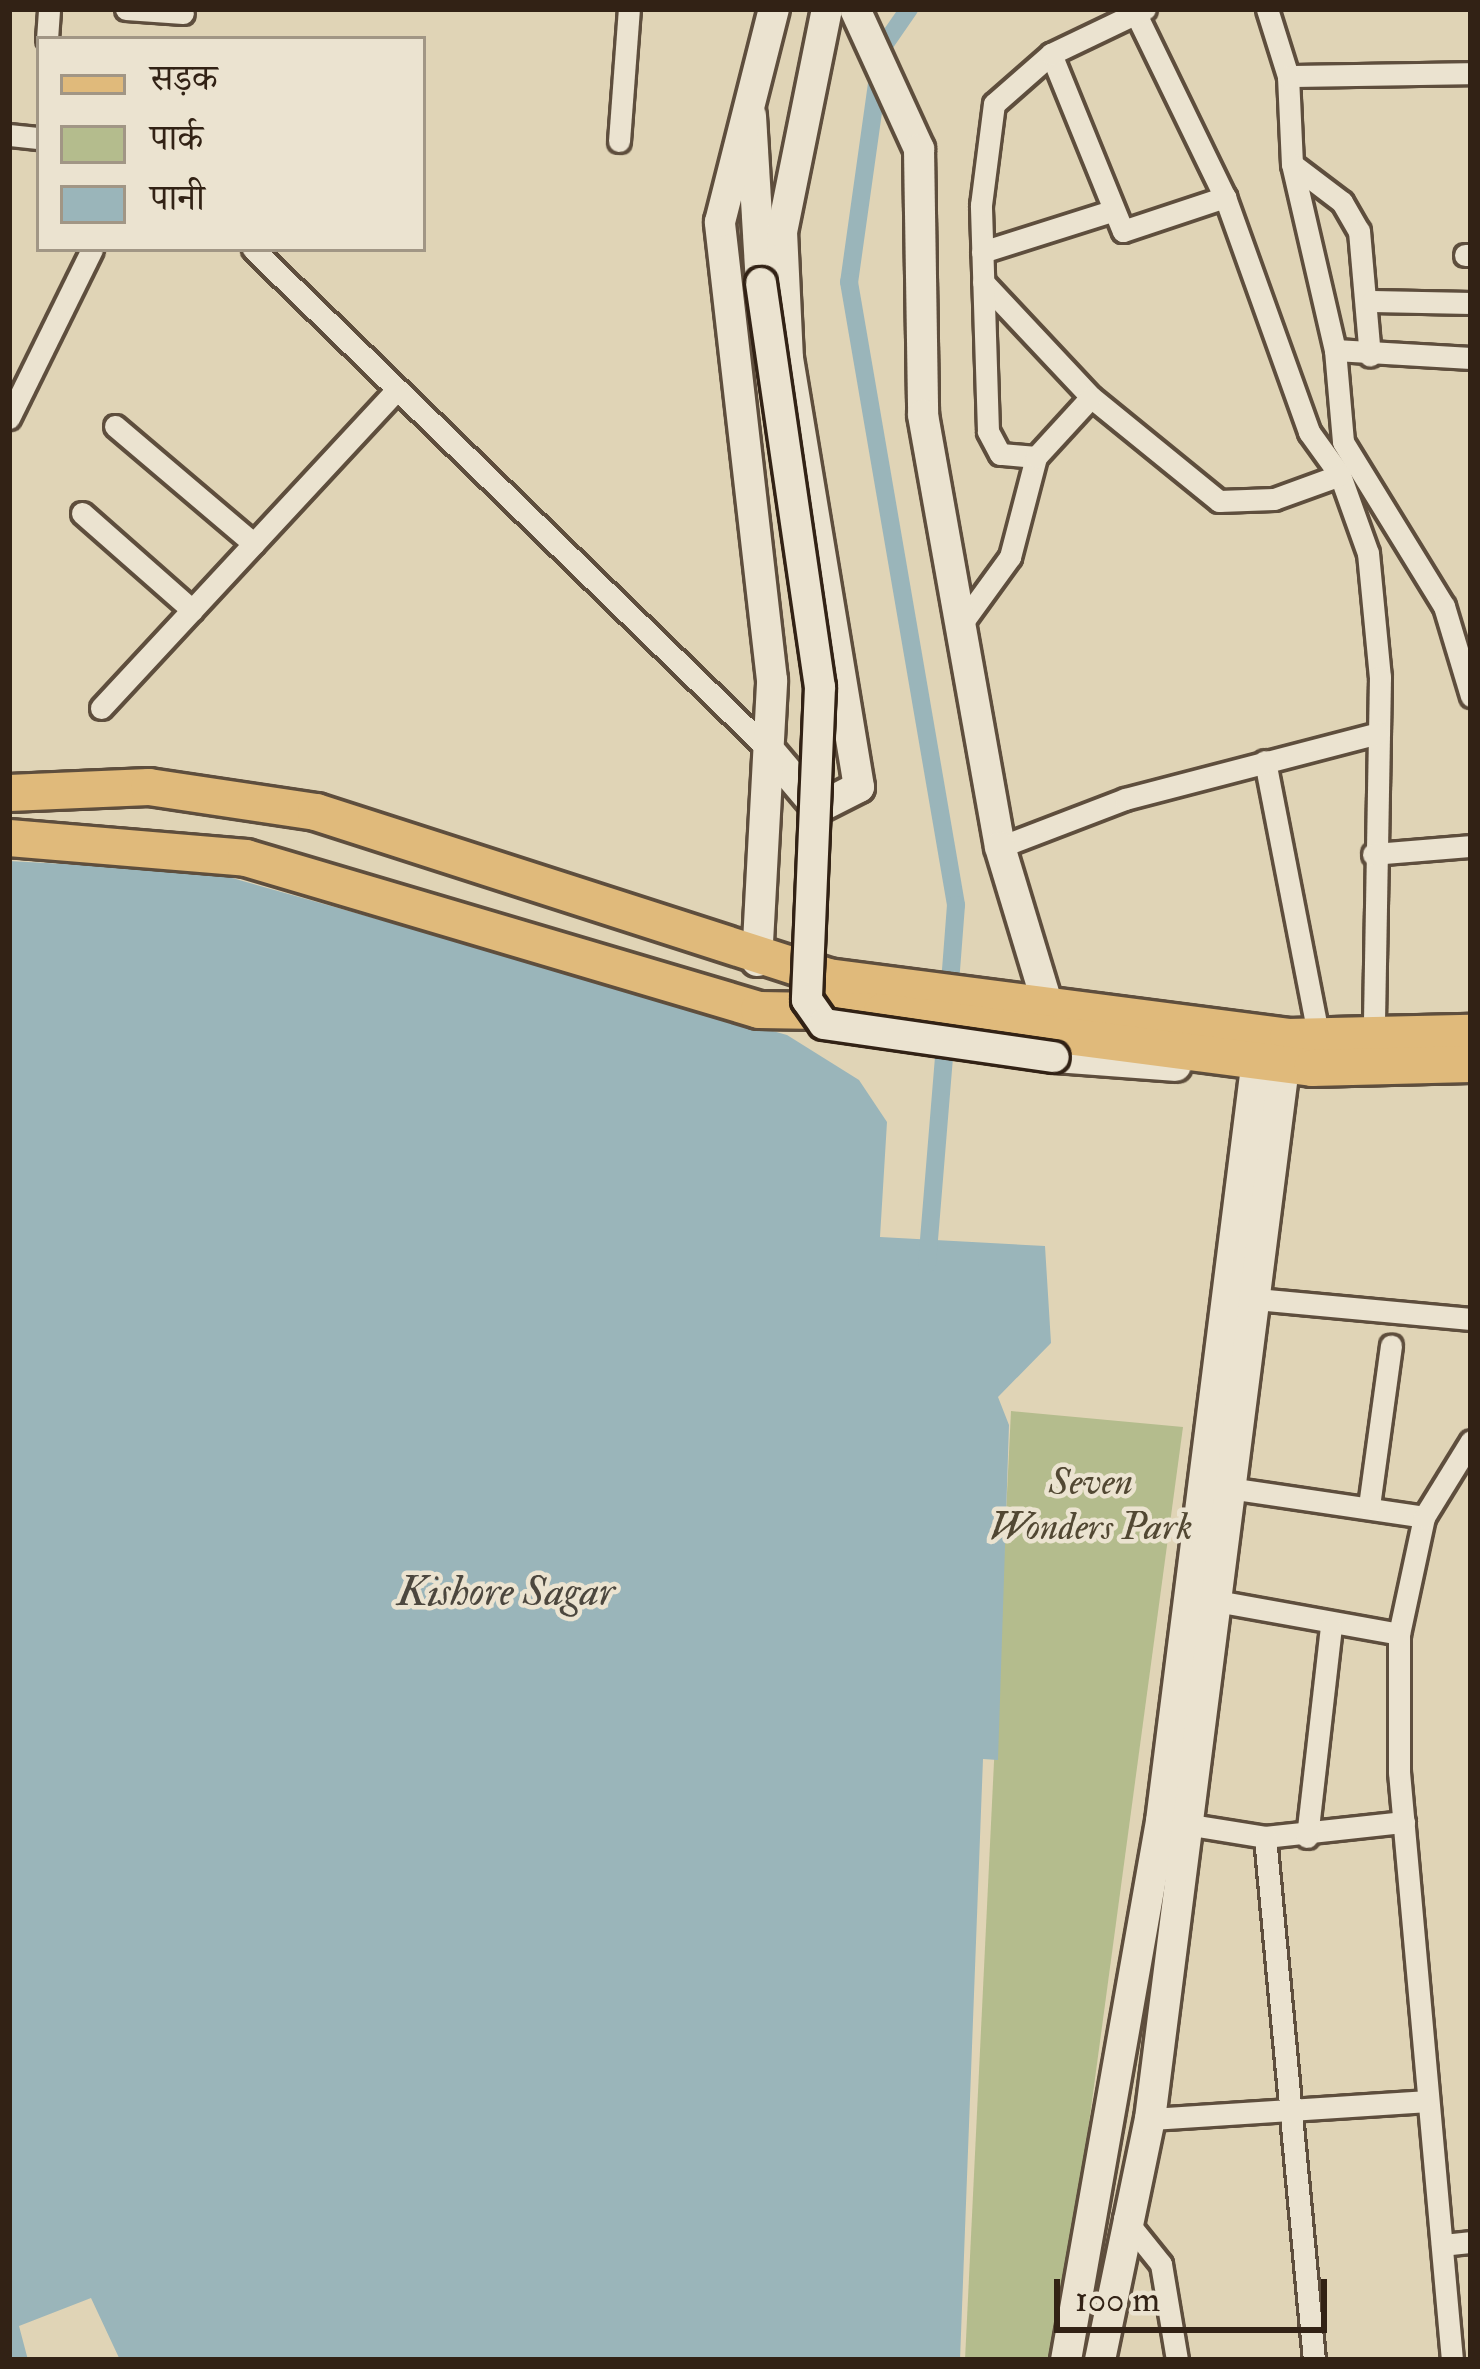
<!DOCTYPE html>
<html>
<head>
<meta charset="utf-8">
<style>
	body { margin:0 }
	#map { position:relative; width:1480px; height:2369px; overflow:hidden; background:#e0d4b6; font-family:"IM FELL Double Pica","Noto Serif Devanagari",serif }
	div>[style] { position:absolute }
	.green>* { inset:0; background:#b4bc8d }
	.water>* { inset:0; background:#9ab5ba }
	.canal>* { height:18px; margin:-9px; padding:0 9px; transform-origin:9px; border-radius:9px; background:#9ab5ba }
	.roads { filter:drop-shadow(3px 0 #5e4e3d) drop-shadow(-3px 0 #5e4e3d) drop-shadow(0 3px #5e4e3d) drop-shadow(0 -3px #5e4e3d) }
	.street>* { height:21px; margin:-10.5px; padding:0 10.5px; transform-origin:10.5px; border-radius:10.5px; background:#ebe3d0 }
	.secondary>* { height:30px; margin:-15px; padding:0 15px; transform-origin:15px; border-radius:15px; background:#ebe3d0 }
	.primary>* { height:36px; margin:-18px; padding:0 18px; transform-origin:18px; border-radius:18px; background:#e0ba7b }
	.bridges { filter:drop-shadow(3px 0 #322215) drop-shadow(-3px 0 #322215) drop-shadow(0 3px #322215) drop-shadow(0 -3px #322215) }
	.secondary-bridge>* { height:30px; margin:-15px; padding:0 15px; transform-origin:15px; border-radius:15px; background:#ebe3d0 }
	span { translate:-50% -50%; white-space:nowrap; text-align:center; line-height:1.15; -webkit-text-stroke:9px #ebe3d0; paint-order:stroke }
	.park-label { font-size:39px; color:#524833; font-style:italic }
	.water-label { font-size:42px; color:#4c473e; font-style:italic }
	.frame { position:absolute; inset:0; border:12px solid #322215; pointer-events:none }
	.legend { position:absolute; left:36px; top:36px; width:390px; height:216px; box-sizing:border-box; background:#ebe3d0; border:3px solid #a19685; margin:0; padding:15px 21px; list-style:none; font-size:36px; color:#322215 }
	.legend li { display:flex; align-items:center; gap:24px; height:60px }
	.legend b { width:60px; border:3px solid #a19685 }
	.scale { position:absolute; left:1054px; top:2279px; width:273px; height:54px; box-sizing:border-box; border:6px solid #322215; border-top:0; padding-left:15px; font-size:36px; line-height:42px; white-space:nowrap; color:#322215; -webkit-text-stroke:9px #ebe3d0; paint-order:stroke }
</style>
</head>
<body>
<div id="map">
	<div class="green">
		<div style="clip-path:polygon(1011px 1411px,1183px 1427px,1057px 2360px,965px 2360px)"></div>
	</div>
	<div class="water">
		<div style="clip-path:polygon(9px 861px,211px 872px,787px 1035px,859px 1080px,887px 1122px,880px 1237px,1045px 1246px,1051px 1343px,998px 1397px,1009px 1425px,998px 1760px,983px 1759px,960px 2360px,120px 2360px,91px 2298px,19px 2326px,28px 2360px,9px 2360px)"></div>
	</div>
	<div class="canal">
		<div style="left:909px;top:9px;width:47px;rotate:124.7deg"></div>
		<div style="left:882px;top:48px;width:236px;rotate:98deg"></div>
		<div style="left:849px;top:282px;width:632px;rotate:80.25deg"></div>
		<div style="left:956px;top:905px;width:90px;rotate:94.4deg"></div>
		<div style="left:927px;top:1264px;width:231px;rotate:-85.3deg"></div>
	</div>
	<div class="roads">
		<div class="street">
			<div style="left:126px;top:9px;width:57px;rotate:4deg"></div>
			<div style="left:1267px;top:9px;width:70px;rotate:72.6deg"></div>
			<div style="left:1288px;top:76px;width:88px;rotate:87.4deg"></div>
			<div style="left:1292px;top:164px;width:191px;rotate:77deg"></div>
			<div style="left:1335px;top:350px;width:92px;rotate:85deg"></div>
			<div style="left:1343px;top:442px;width:193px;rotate:58.4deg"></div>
			<div style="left:1444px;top:606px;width:94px;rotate:73.3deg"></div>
			<div style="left:1135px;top:12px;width:206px;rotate:64.1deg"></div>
			<div style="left:1225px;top:197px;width:250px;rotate:70.3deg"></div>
			<div style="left:1309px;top:432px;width:53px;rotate:54.2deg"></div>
			<div style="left:1340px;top:475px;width:83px;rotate:70.3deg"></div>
			<div style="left:1368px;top:553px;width:125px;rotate:84.5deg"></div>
			<div style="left:1380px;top:677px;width:360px;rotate:91deg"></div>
			<div style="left:47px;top:39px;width:30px;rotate:-86deg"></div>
			<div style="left:1051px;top:54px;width:191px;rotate:67.9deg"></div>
			<div style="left:1123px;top:231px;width:108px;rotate:-18.4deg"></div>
			<div style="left:1288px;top:76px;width:183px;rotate:-0.9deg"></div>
			<div style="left:9px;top:135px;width:30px;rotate:6deg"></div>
			<div style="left:619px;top:141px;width:132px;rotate:-85.7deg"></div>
			<div style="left:1292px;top:164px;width:63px;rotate:37.2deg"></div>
			<div style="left:1342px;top:202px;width:34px;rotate:60deg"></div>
			<div style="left:1359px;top:231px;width:125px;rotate:85deg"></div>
			<div style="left:253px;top:249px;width:725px;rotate:44.16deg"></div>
			<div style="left:982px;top:252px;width:135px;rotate:-17.6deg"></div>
			<div style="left:1465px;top:255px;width:6px"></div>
			<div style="left:983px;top:282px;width:158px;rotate:46.8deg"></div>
			<div style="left:1091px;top:397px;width:165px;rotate:39.1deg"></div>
			<div style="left:1219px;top:501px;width:55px;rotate:-2.1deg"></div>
			<div style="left:1274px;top:499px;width:70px;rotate:-20deg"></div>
			<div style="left:1372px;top:301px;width:99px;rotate:1.2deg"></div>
			<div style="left:1335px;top:350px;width:136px;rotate:3.4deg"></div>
			<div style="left:9px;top:418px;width:188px;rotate:-63.8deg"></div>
			<div style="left:115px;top:426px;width:182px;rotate:40.3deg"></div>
			<div style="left:1036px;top:457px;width:36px;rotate:-175deg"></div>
			<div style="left:1000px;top:454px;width:26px;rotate:-118deg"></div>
			<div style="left:988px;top:431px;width:226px;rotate:-91.8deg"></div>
			<div style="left:981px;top:205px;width:102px;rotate:-82.7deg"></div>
			<div style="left:994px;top:104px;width:76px;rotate:-41.3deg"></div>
			<div style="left:1051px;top:54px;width:104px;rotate:-25.6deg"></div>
			<div style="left:82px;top:513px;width:147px;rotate:41.4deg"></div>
			<div style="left:962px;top:623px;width:82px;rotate:-54deg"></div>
			<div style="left:1010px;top:557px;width:103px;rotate:-75.4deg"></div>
			<div style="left:1036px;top:457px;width:81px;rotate:-47.5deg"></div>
			<div style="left:101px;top:708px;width:427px;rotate:-47.1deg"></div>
			<div style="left:1265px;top:761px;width:282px;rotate:79deg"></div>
			<div style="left:1000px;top:847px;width:134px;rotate:-21deg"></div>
			<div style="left:1125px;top:799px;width:262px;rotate:-14.6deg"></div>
			<div style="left:1373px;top:854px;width:98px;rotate:-4.7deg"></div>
			<div style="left:1245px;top:1298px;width:227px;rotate:5.3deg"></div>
			<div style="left:1235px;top:1489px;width:191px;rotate:8.4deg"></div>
			<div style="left:1369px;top:1506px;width:162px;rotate:-82.2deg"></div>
			<div style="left:1222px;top:1602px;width:180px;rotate:10.2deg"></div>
			<div style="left:1179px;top:1823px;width:87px;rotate:9.2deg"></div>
			<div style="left:1265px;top:1837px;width:140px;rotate:-6.2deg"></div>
			<div style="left:1265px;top:1837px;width:525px;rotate:84.65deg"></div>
			<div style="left:1307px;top:1837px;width:211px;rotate:-83.5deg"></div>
			<div style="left:1150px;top:2119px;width:276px;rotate:-3.7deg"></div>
			<div style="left:1124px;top:2218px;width:59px;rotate:51.2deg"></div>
			<div style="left:1161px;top:2264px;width:97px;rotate:80.5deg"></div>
			<div style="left:1442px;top:2245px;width:29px;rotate:-6deg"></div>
			<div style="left:1452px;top:2360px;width:590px;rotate:-95.15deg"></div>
			<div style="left:1399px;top:1772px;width:138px;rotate:-90deg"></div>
			<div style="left:1399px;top:1634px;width:120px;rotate:-77.9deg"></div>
			<div style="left:1424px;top:1517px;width:89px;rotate:-58.3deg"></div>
		</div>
		<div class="secondary">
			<div style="left:855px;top:9px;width:154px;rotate:65.4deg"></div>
			<div style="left:919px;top:149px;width:266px;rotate:89.1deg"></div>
			<div style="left:923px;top:415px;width:439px;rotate:79.9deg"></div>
			<div style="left:1000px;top:847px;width:166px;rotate:73.2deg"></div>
			<div style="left:751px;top:116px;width:167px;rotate:86.6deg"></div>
			<div style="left:773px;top:755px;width:70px;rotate:49.7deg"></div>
			<div style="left:818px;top:808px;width:46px;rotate:-27.1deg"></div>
			<div style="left:859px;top:787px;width:434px;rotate:-99.4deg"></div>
			<div style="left:788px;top:359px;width:127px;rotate:-92.7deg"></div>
			<div style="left:782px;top:232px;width:227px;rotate:-78.6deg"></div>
			<div style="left:757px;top:961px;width:281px;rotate:-86.9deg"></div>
			<div style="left:772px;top:680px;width:461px;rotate:-96.5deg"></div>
			<div style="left:720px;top:222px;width:220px;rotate:-75.8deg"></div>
			<div style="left:1054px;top:1057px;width:122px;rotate:4.2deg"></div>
			<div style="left:1066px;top:2360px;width:547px;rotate:-80deg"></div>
			<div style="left:1161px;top:1821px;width:784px;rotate:-82.82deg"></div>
			<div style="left:1100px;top:2360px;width:246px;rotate:-78.3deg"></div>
			<div style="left:1150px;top:2119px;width:1085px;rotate:-82.74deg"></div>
		</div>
		<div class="primary">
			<div style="left:9px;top:793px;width:140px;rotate:-2.5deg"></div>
			<div style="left:149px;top:787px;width:169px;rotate:8.5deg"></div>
			<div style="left:316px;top:812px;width:538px;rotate:17.86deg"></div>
			<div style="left:828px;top:977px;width:464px;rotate:7.4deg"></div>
			<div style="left:1288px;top:1037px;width:183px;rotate:-1.3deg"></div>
			<div style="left:9px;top:838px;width:238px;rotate:4.8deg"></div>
			<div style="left:246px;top:858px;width:535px;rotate:16.5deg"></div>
			<div style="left:759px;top:1010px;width:123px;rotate:0.9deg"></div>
			<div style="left:882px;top:1012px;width:434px;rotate:7.4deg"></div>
			<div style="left:1312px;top:1068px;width:159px;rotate:-1.4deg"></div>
		</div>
	</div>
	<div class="bridges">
		<div class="secondary-bridge">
			<div style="left:761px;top:283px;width:408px;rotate:81.7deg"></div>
			<div style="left:820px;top:687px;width:313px;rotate:92.4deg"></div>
			<div style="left:807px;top:1000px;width:29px;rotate:55deg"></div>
			<div style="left:824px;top:1024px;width:232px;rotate:8.2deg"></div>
		</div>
	</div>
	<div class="park-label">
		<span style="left:1091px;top:1505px">Seven<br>Wonders Park</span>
	</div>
	<div class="water-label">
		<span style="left:506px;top:1592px">Kishore Sagar</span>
	</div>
	<div class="frame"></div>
	<ul class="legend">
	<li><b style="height:15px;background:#e0ba7b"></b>सड़क</li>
	<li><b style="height:33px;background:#b4bc8d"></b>पार्क</li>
	<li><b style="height:33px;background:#9ab5ba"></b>पानी</li>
	</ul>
	<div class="scale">100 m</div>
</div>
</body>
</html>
